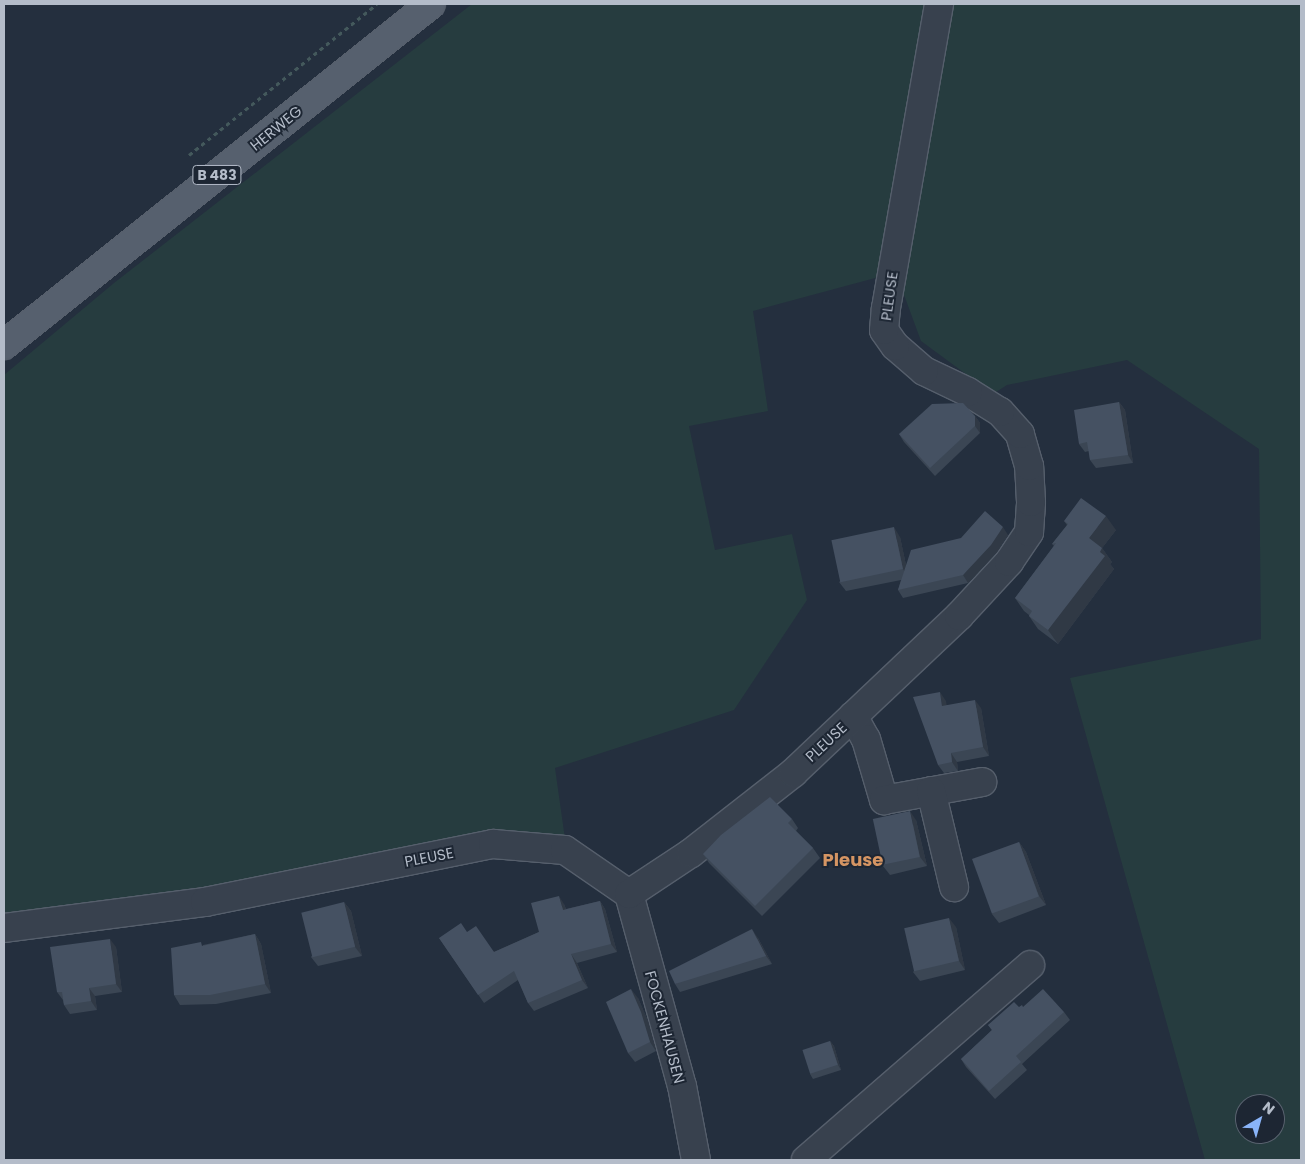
<!DOCTYPE html>
<html>
<head>
<meta charset="utf-8">
<style>
	body { margin:0 }
	#map { position:relative; width:1305px; height:1164px; overflow:hidden; background:#242f3e; font-family:Poppins,sans-serif }
	div>[style] { position:absolute }
	.green>* { inset:0; background:#263c3f }
	.path>* { height:3px; margin-top:-1.5px; transform-origin:0; background:repeating-linear-gradient(90deg,#44595c 0 4px,transparent 0 8px) }
	.roads { filter:drop-shadow(1px 0 #565f6c) drop-shadow(-1px 0 #565f6c) drop-shadow(0 1px #565f6c) drop-shadow(0 -1px #565f6c) }
	.minor>* { height:28px; margin:-14px; padding:0 14px; transform-origin:14px; border-radius:14px; background:#38414e }
	.major>* { height:28px; margin:-14px; padding:0 14px; transform-origin:14px; border-radius:14px; background:#56606e }
	.wall>* { inset:0; background:#3b4654 }
	.shaded-wall>* { inset:0; background:#303945 }
	.building>* { inset:0; background:#455162; transform-origin:0 0 }
	span { translate:-50% -50%; white-space:nowrap; text-align:center; line-height:1.15; -webkit-text-stroke:4px #1d2633; paint-order:stroke }
	.shield-label span { padding:1px 4px; background:#1d2633; border:1px solid; border-radius:4px; -webkit-text-stroke-width:0 }
	.shield-label { font-size:14px; color:#b4bcc9; font-weight:700 }
	.street-label { font-size:15px; color:#b4bcc9 }
	.quarter-label { font-size:18px; color:#d59563; font-weight:700 }
	.frame { position:absolute; inset:0; border:5px solid #b4bcc9; pointer-events:none }
	.north { position:absolute; left:1235px; top:1094px; width:50px; height:50px; box-sizing:border-box; background:#1d2633; border:1px solid #59626f; border-radius:50%; rotate:38deg; font-size:14px; font-weight:700; line-height:20px; text-align:center; color:#b4bcc9 }
	.north::after { content:''; display:block; margin:auto; width:18px; height:22px; background:#8ab4f8; clip-path:polygon(50% 0,100% 100%,50% 72%,0 100%) }
</style>
</head>
<body>
<div id="map">
	<div class="green">
		<div style="clip-path:polygon(472px 4px,935px 4px,890px 274px,753px 311px,768px 411px,689px 426px,715px 550px,792px 534px,807px 600px,734px 710px,555px 768px,566px 846px,4px 923px,4px 375px,114px 283px)"></div>
		<div style="clip-path:polygon(evenodd,944px 4px,1301px 4px,1301px 1160px,1205px 1160px,1070px 678px,1261px 639px,1259px 449px,1127px 360px,1007px 385px,993px 394px,921px 341px,896px 273px,944px 4px,1245px 1104px,1275px 1104px,1275px 1134px,1245px 1134px,1245px 1104px)"></div>
	</div>
	<div class="path">
		<div style="left:189px;top:155px;width:241px;rotate:-38.8deg"></div>
	</div>
	<div class="roads">
		<div class="minor">
			<div style="left:853px;top:716px;width:26px;rotate:61deg"></div>
			<div style="left:866px;top:739px;width:64px;rotate:73.6deg"></div>
			<div style="left:884px;top:800px;width:100px;rotate:-10.4deg"></div>
			<div style="left:931px;top:791px;width:99px;rotate:76.5deg"></div>
			<div style="left:629px;top:894px;width:199px;rotate:74.6deg"></div>
			<div style="left:682px;top:1086px;width:75px;rotate:79.3deg"></div>
			<div style="left:4px;top:928px;width:203px;rotate:-7.4deg"></div>
			<div style="left:205px;top:902px;width:294px;rotate:-11.4deg"></div>
			<div style="left:493px;top:844px;width:72px;rotate:4.8deg"></div>
			<div style="left:565px;top:850px;width:78px;rotate:34.5deg"></div>
			<div style="left:629px;top:894px;width:74px;rotate:-33.5deg"></div>
			<div style="left:691px;top:853px;width:130px;rotate:-38.1deg"></div>
			<div style="left:793px;top:773px;width:228px;rotate:-43.4deg"></div>
			<div style="left:959px;top:616px;width:74px;rotate:-47.2deg"></div>
			<div style="left:1009px;top:562px;width:36px;rotate:-56deg"></div>
			<div style="left:1029px;top:532px;width:30px;rotate:-86deg"></div>
			<div style="left:1031px;top:502px;width:36px;rotate:-93deg"></div>
			<div style="left:1029px;top:466px;width:33px;rotate:-106deg"></div>
			<div style="left:1020px;top:434px;width:30px;rotate:-132deg"></div>
			<div style="left:1000px;top:412px;width:38px;rotate:-148deg"></div>
			<div style="left:968px;top:392px;width:49px;rotate:-154.5deg"></div>
			<div style="left:924px;top:371px;width:38px;rotate:-139deg"></div>
			<div style="left:895px;top:346px;width:19px;rotate:-125deg"></div>
			<div style="left:884px;top:330px;width:22px;rotate:-85deg"></div>
			<div style="left:886px;top:308px;width:309px;rotate:-80.1deg"></div>
			<div style="left:806px;top:1160px;width:297px;rotate:-41deg"></div>
		</div>
		<div class="major">
			<div style="left:4px;top:345px;width:546px;rotate:-38.61deg"></div>
		</div>
	</div>
	<div class="wall">
		<div style="clip-path:polygon(1119px 402px,1125px 410px,1133px 463px,1096px 468px,1090px 460px,1089px 451px,1085px 452px,1079px 444px)"></div>
		<div style="clip-path:polygon(975px 416px,980px 423px,980px 433px,935px 476px,904px 442px,899px 434px)"></div>
		<div style="clip-path:polygon(1064px 521px,1116px 530px,1102px 548px,1112px 562px,1110px 564px,1114px 569px,1058px 644px,1038px 629px,1029px 616px,1029px 615px,1024px 611px,1015px 598px,1054px 546px,1052px 544px,1067px 525px)"></div>
		<div style="clip-path:polygon(1008px 535px,997px 552px,968px 583px,903px 598px,898px 590px,901px 580px,846px 591px,839px 582px,900px 537px,906px 565px)"></div>
		<div style="clip-path:polygon(946px 701px,946px 705px,981px 708px,989px 756px,957px 762px,958px 771px,944px 773px,938px 765px)"></div>
		<div style="clip-path:polygon(792px 819px,798px 828px,796px 831px,813px 848px,820px 858px,762px 916px,709px 863px,703px 854px)"></div>
		<div style="clip-path:polygon(916px 820px,927px 866px,890px 875px,883px 866px)"></div>
		<div style="clip-path:polygon(1019px 842px,1026px 852px,1046px 905px,999px 923px,992px 914px)"></div>
		<div style="clip-path:polygon(600px 901px,605px 909px,617px 952px,577px 963px,588px 988px,534px 1011px,528px 1003px,518px 980px,484px 1003px,439px 938px,467px 932px,494px 952px,539px 932px,564px 904px,566px 909px)"></div>
		<div style="clip-path:polygon(344px 902px,351px 911px,362px 956px,318px 966px,311px 957px)"></div>
		<div style="clip-path:polygon(956px 927px,965px 970px,920px 981px,913px 972px)"></div>
		<div style="clip-path:polygon(255px 934px,261px 944px,271px 993px,216px 1004px,180px 1005px,174px 995px,203px 945px)"></div>
		<div style="clip-path:polygon(758px 938px,772px 964px,680px 992px,675px 984px)"></div>
		<div style="clip-path:polygon(116px 947px,122px 992px,95px 996px,97px 1010px,70px 1014px,64px 1005px,63px 1000px,57px 992px)"></div>
		<div style="clip-path:polygon(638px 998px,648px 1021px,656px 1051px,635px 1062px,628px 1053px)"></div>
		<div style="clip-path:polygon(1019px 1007px,1023px 1007px,1064px 1012px,1070px 1020px,1022px 1064px,1027px 1070px,995px 1099px,966px 1067px,961px 1059px,992px 1030px,988px 1025px)"></div>
		<div style="clip-path:polygon(830px 1041px,834px 1046px,841px 1070px,813px 1079px,810px 1074px)"></div>
	</div>
	<div class="shaded-wall">
		<div style="clip-path:polygon(1119px 402px,1125px 410px,1133px 463px,1128px 455px)"></div>
		<div style="clip-path:polygon(975px 416px,980px 423px,980px 433px,975px 426px)"></div>
		<div style="clip-path:polygon(1106px 516px,1116px 530px,1099px 552px,1089px 538px)"></div>
		<div style="clip-path:polygon(894px 527px,900px 537px,909px 579px,903px 569px)"></div>
		<div style="clip-path:polygon(1003px 527px,1008px 535px,997px 552px,968px 583px,963px 575px)"></div>
		<div style="clip-path:polygon(1102px 548px,1112px 562px,1110px 564px,1114px 569px,1058px 644px,1048px 630px)"></div>
		<div style="clip-path:polygon(940px 692px,946px 701px,948px 715px,942px 706px)"></div>
		<div style="clip-path:polygon(975px 700px,981px 708px,989px 756px,983px 747px)"></div>
		<div style="clip-path:polygon(951px 753px,957px 762px,958px 771px,952px 762px)"></div>
		<div style="clip-path:polygon(910px 811px,916px 820px,927px 866px,920px 857px)"></div>
		<div style="clip-path:polygon(1019px 842px,1026px 852px,1046px 905px,1039px 896px)"></div>
		<div style="clip-path:polygon(559px 896px,564px 904px,569px 919px,563px 910px)"></div>
		<div style="clip-path:polygon(600px 901px,605px 909px,617px 952px,611px 944px)"></div>
		<div style="clip-path:polygon(344px 902px,351px 911px,362px 956px,355px 947px)"></div>
		<div style="clip-path:polygon(949px 918px,956px 927px,965px 970px,959px 961px)"></div>
		<div style="clip-path:polygon(752px 929px,758px 938px,772px 964px,766px 956px)"></div>
		<div style="clip-path:polygon(255px 934px,261px 944px,271px 993px,265px 984px)"></div>
		<div style="clip-path:polygon(110px 939px,116px 947px,122px 992px,116px 984px)"></div>
		<div style="clip-path:polygon(571px 954px,577px 963px,588px 988px,582px 980px)"></div>
		<div style="clip-path:polygon(89px 988px,95px 996px,97px 1010px,91px 1001px)"></div>
		<div style="clip-path:polygon(631px 989px,638px 998px,648px 1021px,656px 1051px,650px 1042px)"></div>
		<div style="clip-path:polygon(830px 1041px,834px 1046px,841px 1070px,838px 1065px)"></div>
	</div>
	<div class="building">
		<div style="clip-path:polygon(1119px 402px,1128px 455px,1090px 460px,1087px 442px,1079px 444px,1074px 410px)"></div>
		<div style="clip-path:polygon(963px 403px,975px 416px,975px 426px,930px 468px,899px 434px,932px 404px)"></div>
		<div style="clip-path:polygon(1081px 498px,1106px 516px,1089px 538px,1102px 548px,1100px 552px,1105px 556px,1048px 630px,1029px 616px,1032px 611px,1015px 598px,1056px 543px,1052px 544px,1068px 524px,1064px 521px)"></div>
		<div style="clip-path:polygon(985px 511px,1003px 527px,991px 545px,963px 575px,898px 590px,911px 550px,961px 538px)"></div>
		<div style="left:894px;top:527px;width:43px;height:64px;rotate:78deg"></div>
		<div style="clip-path:polygon(940px 692px,942px 706px,975px 700px,983px 747px,951px 753px,952px 762px,938px 765px,913px 697px)"></div>
		<div style="clip-path:polygon(770px 797px,792px 819px,788px 823px,813px 848px,755px 906px,703px 854px,721px 835px)"></div>
		<div style="left:910px;top:811px;width:47px;height:38px;rotate:78deg"></div>
		<div style="left:1019px;top:842px;width:58px;height:50px;rotate:70deg"></div>
		<div style="clip-path:polygon(559px 896px,563px 910px,600px 901px,611px 944px,571px 954px,582px 980px,528px 1003px,514px 971px,478px 995px,439px 938px,461px 923px,467px 932px,476px 926px,494px 952px,539px 932px,531px 903px)"></div>
		<div style="left:344px;top:902px;width:46px;height:44px;rotate:76deg"></div>
		<div style="left:949px;top:918px;width:44px;height:46px;rotate:77deg"></div>
		<div style="clip-path:polygon(752px 929px,766px 956px,675px 984px,669px 971px)"></div>
		<div style="clip-path:polygon(255px 934px,265px 984px,210px 995px,174px 995px,171px 948px,201px 942px,202px 946px)"></div>
		<div style="clip-path:polygon(110px 939px,116px 984px,89px 988px,91px 1001px,64px 1005px,62px 992px,57px 992px,50px 947px)"></div>
		<div style="clip-path:polygon(631px 989px,641px 1012px,650px 1042px,628px 1053px,606px 1002px)"></div>
		<div style="clip-path:polygon(1043px 989px,1064px 1012px,1016px 1056px,1021px 1062px,989px 1091px,961px 1059px,992px 1030px,988px 1025px,1014px 1002px,1019px 1007px,1022px 1005px,1023px 1007px)"></div>
		<div style="left:830px;top:1041px;width:25px;height:29px;rotate:72deg"></div>
	</div>
	<div class="shield-label">
		<span style="left:217px;top:175px">B 483</span>
	</div>
	<div class="street-label">
		<span style="left:276px;top:128px;rotate:-39deg">HERWEG</span>
		<span style="left:889px;top:296px;rotate:-82deg">PLEUSE</span>
		<span style="left:826px;top:742px;rotate:-43deg">PLEUSE</span>
		<span style="left:429px;top:857px;rotate:-11deg">PLEUSE</span>
		<span style="left:665px;top:1027px;rotate:75deg">FOCKENHAUSEN</span>
	</div>
	<div class="quarter-label">
		<span style="left:853px;top:860px">Pleuse</span>
	</div>
	<div class="frame"></div>
	<div class="north">N</div>
</div>
</body>
</html>
